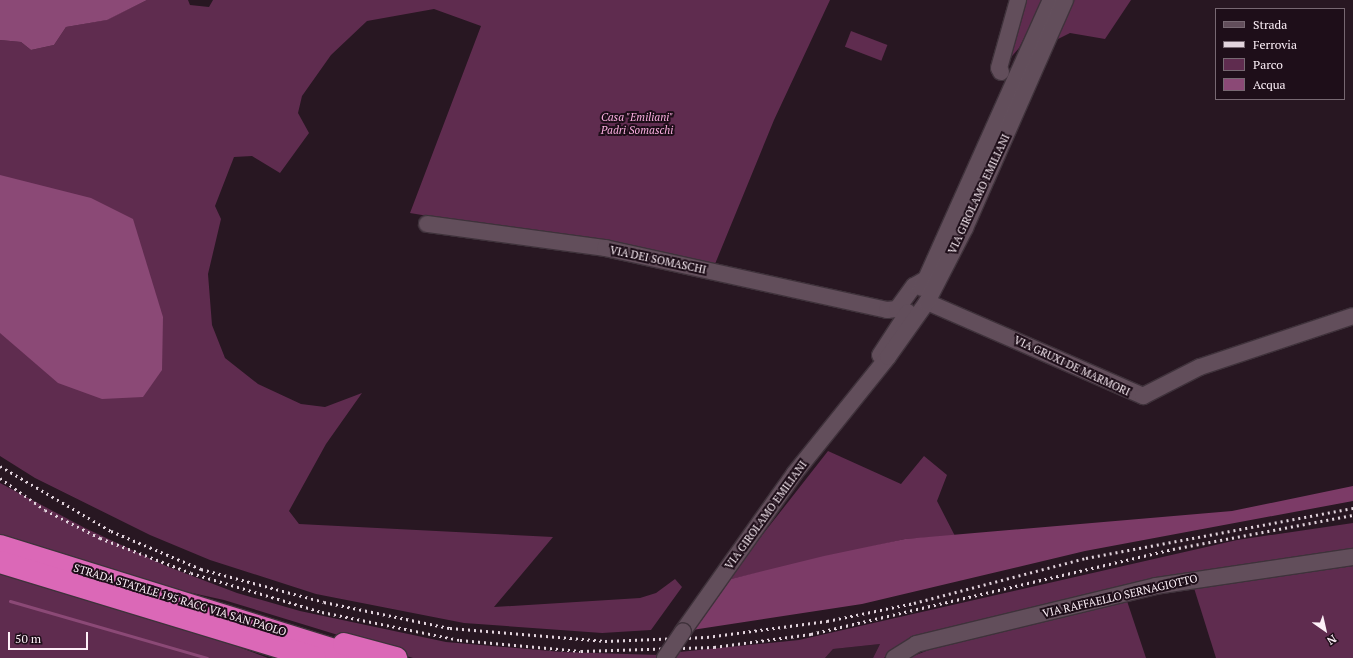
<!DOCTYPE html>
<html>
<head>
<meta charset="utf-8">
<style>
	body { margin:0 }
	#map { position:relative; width:1353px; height:658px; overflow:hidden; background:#281722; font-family:"PT Serif",serif }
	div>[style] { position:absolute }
	.built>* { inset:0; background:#351e2d }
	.green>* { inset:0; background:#5f2c4f; transform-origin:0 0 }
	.forest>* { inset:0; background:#7c3b67 }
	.water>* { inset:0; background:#8b4976 }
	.stream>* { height:3px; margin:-1.5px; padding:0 1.5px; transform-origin:1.5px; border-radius:1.5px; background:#8b4976 }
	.roads { filter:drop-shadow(1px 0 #3f323b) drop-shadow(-1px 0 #3f323b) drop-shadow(0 1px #3f323b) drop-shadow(0 -1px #3f323b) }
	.minor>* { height:16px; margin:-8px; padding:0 8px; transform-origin:8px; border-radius:8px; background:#624e5b }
	.highway>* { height:22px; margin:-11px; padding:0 11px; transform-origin:11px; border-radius:11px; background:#db68b7 }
	.rail>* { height:3px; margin-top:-1.5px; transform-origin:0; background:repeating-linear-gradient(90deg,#e2d4dd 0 2px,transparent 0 6px) }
	.bridges { filter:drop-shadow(1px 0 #3f323b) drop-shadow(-1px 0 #3f323b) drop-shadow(0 1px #3f323b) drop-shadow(0 -1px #3f323b) }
	.minor-bridge>* { height:16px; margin:-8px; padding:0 8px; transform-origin:8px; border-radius:8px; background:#624e5b }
	span { translate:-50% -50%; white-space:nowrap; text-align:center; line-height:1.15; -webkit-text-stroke:4px #1e0e19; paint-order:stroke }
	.park-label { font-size:11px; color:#fbafe0; font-style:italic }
	.street-label { font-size:11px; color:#fdf0f8 }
	.legend { position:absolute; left:1215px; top:8px; width:130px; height:92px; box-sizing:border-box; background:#1e0e19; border:1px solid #776872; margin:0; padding:5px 7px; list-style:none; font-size:12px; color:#fdf0f8 }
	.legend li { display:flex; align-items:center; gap:8px; height:20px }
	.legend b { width:20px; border:1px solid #776872 }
	.north { position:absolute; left:1305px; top:610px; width:40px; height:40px; -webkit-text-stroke:3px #1e0e19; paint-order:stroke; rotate:146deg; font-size:11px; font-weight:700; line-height:16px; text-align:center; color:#fdf0f8 }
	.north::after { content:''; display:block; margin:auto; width:14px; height:18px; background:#fdf0f8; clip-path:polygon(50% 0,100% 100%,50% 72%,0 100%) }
	.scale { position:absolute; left:8px; top:632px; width:80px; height:18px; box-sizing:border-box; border:2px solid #fdf0f8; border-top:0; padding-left:5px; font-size:12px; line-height:14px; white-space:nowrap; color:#fdf0f8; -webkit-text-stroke:3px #1e0e19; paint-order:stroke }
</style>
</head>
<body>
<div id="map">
	<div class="built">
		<div style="clip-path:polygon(880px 644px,873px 658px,825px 658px,833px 649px)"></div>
	</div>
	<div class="green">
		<div style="clip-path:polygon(147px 0,188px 0,190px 5px,209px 7px,213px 0,830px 0,774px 120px,715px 264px,410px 213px,481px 26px,434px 9px,367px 21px,331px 55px,302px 96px,298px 113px,309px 133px,280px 173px,252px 156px,234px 157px,215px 206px,221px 219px,208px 274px,212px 325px,225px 358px,258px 384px,301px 404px,325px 407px,362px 393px,326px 444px,289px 511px,299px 524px,553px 537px,494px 607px,640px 598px,656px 593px,675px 579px,682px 587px,651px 630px,602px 633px,464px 623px,316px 594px,210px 560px,150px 535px,35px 478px,0 456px,0 40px,21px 42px,31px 50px,54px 45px,66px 27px,106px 20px)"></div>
		<div style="clip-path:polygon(1023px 0,1043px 0,1019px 48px,1005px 64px)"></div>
		<div style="clip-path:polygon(1071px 0,1131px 0,1105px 39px,1070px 33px,1056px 40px)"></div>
		<div style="left:851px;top:31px;width:39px;height:17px;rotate:21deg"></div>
		<div style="clip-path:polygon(828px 451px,901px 484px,924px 456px,947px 475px,937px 501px,955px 536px,905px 539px,727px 580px)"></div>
		<div style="clip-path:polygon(0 483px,85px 528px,166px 566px,237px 593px,300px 611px,446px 642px,562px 652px,659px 655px,657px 658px,413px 658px,224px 600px,156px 585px,165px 619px,268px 658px,0 658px)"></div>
		<div style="clip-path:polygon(1353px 523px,1353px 551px,1207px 570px,1130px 585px,891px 651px,884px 658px,873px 658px,880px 644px,833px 649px,825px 658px,673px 658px,679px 652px,799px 640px,1237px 540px)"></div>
		<div style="clip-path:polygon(1353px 566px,1353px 658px,1216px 658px,1194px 588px)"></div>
		<div style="clip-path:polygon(1127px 601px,1146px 658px,908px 658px,934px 648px)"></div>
	</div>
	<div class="forest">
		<div style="clip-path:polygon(1353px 486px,1353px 501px,1085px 551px,862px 604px,692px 630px,727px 580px,824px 556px,905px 539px,1232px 511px)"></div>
	</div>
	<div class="water">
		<div style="clip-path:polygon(0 0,147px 0,107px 20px,66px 27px,54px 45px,31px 50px,21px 42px,0 40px)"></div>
		<div style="clip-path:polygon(0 175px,91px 198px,133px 219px,163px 317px,162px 370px,143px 397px,102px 399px,58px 383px,0 333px)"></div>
	</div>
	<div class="stream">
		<div style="left:10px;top:601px;width:205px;rotate:16.1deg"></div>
	</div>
	<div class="roads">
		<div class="minor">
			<div style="left:1001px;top:72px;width:4px;rotate:-117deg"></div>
			<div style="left:999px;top:68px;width:71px;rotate:-74.4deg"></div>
			<div style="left:427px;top:224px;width:180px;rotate:7.7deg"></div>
			<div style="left:605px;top:248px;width:289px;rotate:12.4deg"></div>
			<div style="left:887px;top:310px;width:10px;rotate:-6deg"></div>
			<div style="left:897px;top:309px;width:29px;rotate:-54deg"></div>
			<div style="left:914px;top:286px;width:14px;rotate:-30deg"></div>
			<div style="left:922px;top:288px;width:316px;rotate:-65.9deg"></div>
			<div style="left:927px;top:302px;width:236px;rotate:23.5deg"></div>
			<div style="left:1143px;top:396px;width:64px;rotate:-27deg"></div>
			<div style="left:1200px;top:367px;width:161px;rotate:-18.4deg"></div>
			<div style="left:880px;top:355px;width:51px;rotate:-56.9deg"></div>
			<div style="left:683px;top:631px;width:192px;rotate:-54.7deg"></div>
			<div style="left:794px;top:474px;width:150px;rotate:-51.2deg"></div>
			<div style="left:888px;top:357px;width:67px;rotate:-54.7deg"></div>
			<div style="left:927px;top:302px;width:83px;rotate:-62.8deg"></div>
			<div style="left:965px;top:228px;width:249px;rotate:-66.3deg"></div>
			<div style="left:894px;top:658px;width:26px;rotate:-32deg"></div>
			<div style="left:916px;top:644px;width:247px;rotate:-13.6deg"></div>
			<div style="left:1156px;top:586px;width:199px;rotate:-8.4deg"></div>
		</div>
		<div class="highway">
			<div style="left:0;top:546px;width:377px;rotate:17.3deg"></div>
			<div style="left:0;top:562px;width:329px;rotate:16.9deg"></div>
			<div style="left:344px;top:644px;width:54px;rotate:15.1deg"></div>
		</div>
	</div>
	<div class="rail">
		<div style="left:0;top:466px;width:129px;rotate:30.4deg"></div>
		<div style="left:111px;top:531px;width:98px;rotate:22.9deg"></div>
		<div style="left:201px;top:569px;width:127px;rotate:15deg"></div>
		<div style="left:324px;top:602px;width:129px;rotate:11.7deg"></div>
		<div style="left:450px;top:628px;width:156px;rotate:4.8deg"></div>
		<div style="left:605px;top:641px;width:102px;rotate:-2.2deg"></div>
		<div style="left:707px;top:637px;width:121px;rotate:-7.6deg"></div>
		<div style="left:827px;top:621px;width:89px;rotate:-11.7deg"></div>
		<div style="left:914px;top:603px;width:178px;rotate:-14.7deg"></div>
		<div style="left:1086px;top:558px;width:272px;rotate:-10.6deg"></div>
		<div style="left:0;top:478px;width:55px;rotate:35.4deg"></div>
		<div style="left:45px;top:510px;width:62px;rotate:27deg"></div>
		<div style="left:100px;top:538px;width:97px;rotate:21deg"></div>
		<div style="left:191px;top:573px;width:137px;rotate:16.6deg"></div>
		<div style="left:322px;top:612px;width:141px;rotate:11.5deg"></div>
		<div style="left:460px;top:640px;width:121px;rotate:5.2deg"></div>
		<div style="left:581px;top:651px;width:133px;rotate:-1.7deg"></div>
		<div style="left:714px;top:647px;width:98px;rotate:-7.6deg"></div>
		<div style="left:811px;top:634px;width:372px;rotate:-13.2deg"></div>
		<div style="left:1173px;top:549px;width:183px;rotate:-10.7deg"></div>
	</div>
	<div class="bridges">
		<div class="minor-bridge">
			<div style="left:665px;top:658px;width:32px;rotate:-56deg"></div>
		</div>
	</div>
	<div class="park-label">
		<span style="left:637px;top:124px">Casa "Emiliani"<br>Padri Somaschi</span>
	</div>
	<div class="street-label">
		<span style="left:979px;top:194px;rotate:-65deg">VIA GIROLAMO EMILIANI</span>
		<span style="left:658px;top:260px;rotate:12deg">VIA DEI SOMASCHI</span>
		<span style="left:1072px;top:366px;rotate:25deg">VIA GRUXI DE MARMORI</span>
		<span style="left:766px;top:515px;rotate:-54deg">VIA GIROLAMO EMILIANI</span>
		<span style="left:1120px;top:596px;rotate:-13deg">VIA RAFFAELLO SERNAGIOTTO</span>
		<span style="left:180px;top:600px;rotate:17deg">STRADA STATALE 195 RACC VIA SAN PAOLO</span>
	</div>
	<ul class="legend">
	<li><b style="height:5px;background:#624e5b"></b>Strada</li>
	<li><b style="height:5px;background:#e2d4dd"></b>Ferrovia</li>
	<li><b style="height:11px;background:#5f2c4f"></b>Parco</li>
	<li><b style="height:11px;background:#8b4976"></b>Acqua</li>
	</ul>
	<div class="north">N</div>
	<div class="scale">50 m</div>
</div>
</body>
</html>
